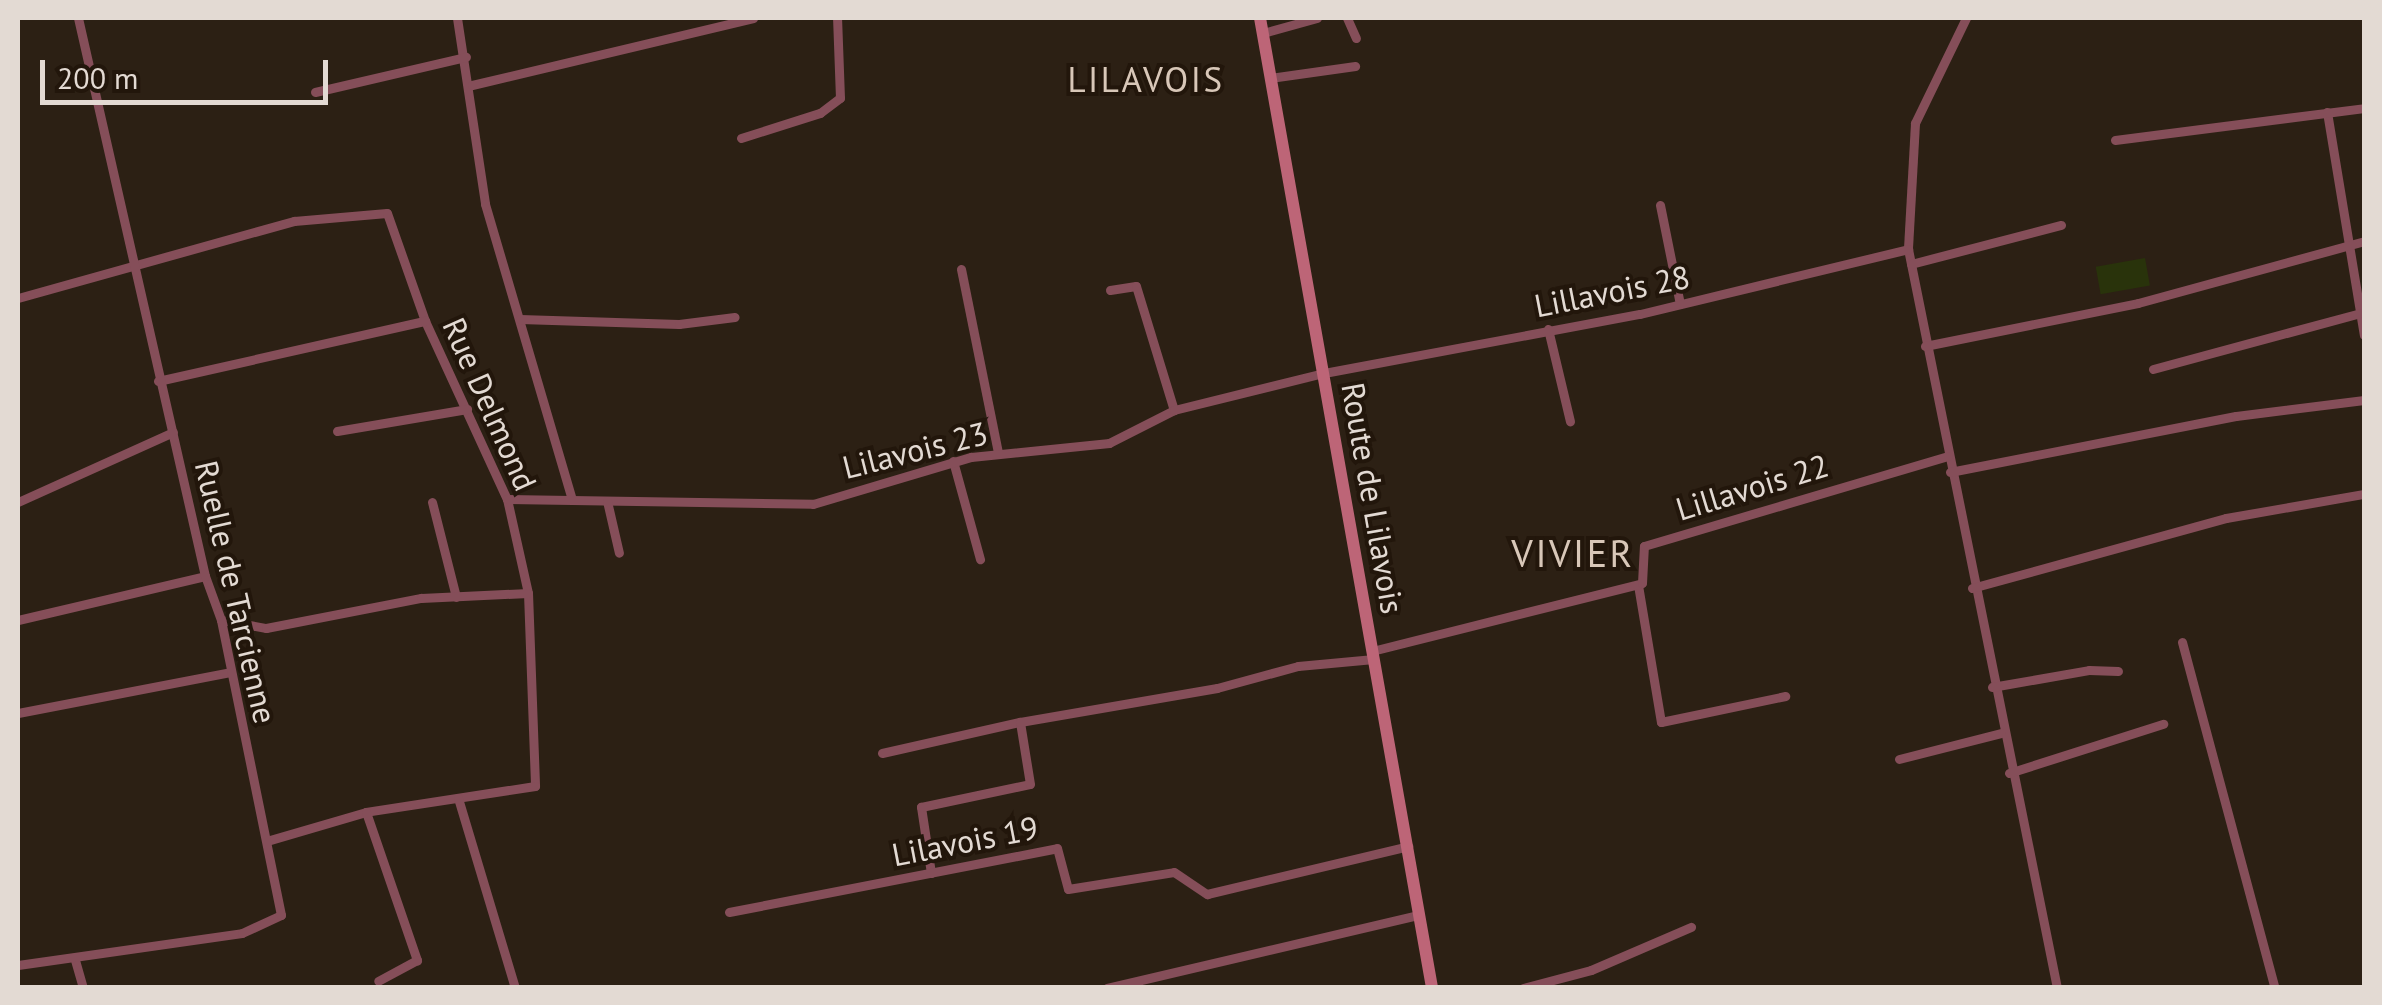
<!DOCTYPE html>
<html>
<head>
<meta charset="utf-8">
<style>
	body { margin:0 }
	#map { position:relative; width:2382px; height:1005px; overflow:hidden; background:#2c2014; font-family:"PT Sans",sans-serif }
	div>[style] { position:absolute }
	.green>* { inset:0; background:#29330b; transform-origin:0 0 }
	.street>* { height:9px; margin:-4.5px; padding:0 4.5px; transform-origin:4.5px; border-radius:4.5px; background:#854e59 }
	.secondary>* { height:12px; margin:-6px; padding:0 6px; transform-origin:6px; border-radius:6px; background:#bd6577 }
	span { translate:-50% -50%; white-space:nowrap; text-align:center; line-height:1.15; -webkit-text-stroke:8px #22160b; paint-order:stroke }
	.street-label { font-size:32px; color:#e3dad3 }
	.neighbourhood-label { font-size:35px; color:#d8c7b8; letter-spacing:2.5px }
	.quarter-label { font-size:38px; color:#d8c7b8; letter-spacing:2.5px }
	.frame { position:absolute; inset:0; border:20px solid #e3dad3; pointer-events:none }
	.scale { position:absolute; left:40px; top:60px; width:288px; height:45px; box-sizing:border-box; border:5px solid #e3dad3; border-top:0; padding-left:12px; font-size:30px; line-height:35px; white-space:nowrap; color:#e3dad3; -webkit-text-stroke:8px #22160b; paint-order:stroke }
</style>
</head>
<body>
<div id="map">
	<div class="green">
		<div style="left:2145px;top:258px;width:28px;height:50px;rotate:80deg"></div>
	</div>
	<div class="street">
		<div style="left:457px;top:18px;width:188px;rotate:81.4deg"></div>
		<div style="left:485px;top:204px;width:308px;rotate:73.6deg"></div>
		<div style="left:1347px;top:18px;width:22px;rotate:66deg"></div>
		<div style="left:1966px;top:18px;width:117px;rotate:115.9deg"></div>
		<div style="left:1915px;top:123px;width:126px;rotate:93.2deg"></div>
		<div style="left:1908px;top:249px;width:754px;rotate:78.6deg"></div>
		<div style="left:1263px;top:33px;width:56px;rotate:-15.5deg"></div>
		<div style="left:1270px;top:78px;width:86px;rotate:-8deg"></div>
		<div style="left:472px;top:85px;width:289px;rotate:-13.4deg"></div>
		<div style="left:315px;top:92px;width:155px;rotate:-13.1deg"></div>
		<div style="left:2327px;top:112px;width:226px;rotate:80.6deg"></div>
		<div style="left:741px;top:138px;width:83px;rotate:-17.6deg"></div>
		<div style="left:820px;top:113px;width:25px;rotate:-37deg"></div>
		<div style="left:840px;top:98px;width:80px;rotate:-92.1deg"></div>
		<div style="left:2115px;top:140px;width:251px;rotate:-7.3deg"></div>
		<div style="left:1660px;top:205px;width:101px;rotate:78.6deg"></div>
		<div style="left:1911px;top:264px;width:155px;rotate:-14.6deg"></div>
		<div style="left:961px;top:269px;width:188px;rotate:78.6deg"></div>
		<div style="left:1110px;top:290px;width:26px;rotate:-9deg"></div>
		<div style="left:1136px;top:286px;width:130px;rotate:73deg"></div>
		<div style="left:18px;top:298px;width:287px;rotate:-15.6deg"></div>
		<div style="left:294px;top:221px;width:93px;rotate:-4.9deg"></div>
		<div style="left:387px;top:213px;width:114px;rotate:70.6deg"></div>
		<div style="left:425px;top:321px;width:196px;rotate:65.3deg"></div>
		<div style="left:507px;top:499px;width:96px;rotate:77.4deg"></div>
		<div style="left:528px;top:593px;width:193px;rotate:87.9deg"></div>
		<div style="left:535px;top:786px;width:171px;rotate:171.3deg"></div>
		<div style="left:366px;top:812px;width:103px;rotate:163.7deg"></div>
		<div style="left:520px;top:319px;width:159px;rotate:1.8deg"></div>
		<div style="left:679px;top:324px;width:56px;rotate:-7.1deg"></div>
		<div style="left:1548px;top:329px;width:95px;rotate:76.6deg"></div>
		<div style="left:1925px;top:346px;width:217px;rotate:-11.4deg"></div>
		<div style="left:2138px;top:303px;width:234px;rotate:-15.3deg"></div>
		<div style="left:2153px;top:369px;width:215px;rotate:-15.1deg"></div>
		<div style="left:158px;top:381px;width:274px;rotate:-12.7deg"></div>
		<div style="left:337px;top:431px;width:132px;rotate:-9.6deg"></div>
		<div style="left:953px;top:461px;width:102px;rotate:74.6deg"></div>
		<div style="left:1950px;top:472px;width:291px;rotate:-11.1deg"></div>
		<div style="left:2236px;top:416px;width:129px;rotate:-7.1deg"></div>
		<div style="left:507px;top:499px;width:306px;rotate:0.9deg"></div>
		<div style="left:813px;top:504px;width:165px;rotate:-16.6deg"></div>
		<div style="left:971px;top:457px;width:139px;rotate:-5.8deg"></div>
		<div style="left:1109px;top:443px;width:73px;rotate:-26.9deg"></div>
		<div style="left:1174px;top:410px;width:154px;rotate:-13.9deg"></div>
		<div style="left:1324px;top:373px;width:321px;rotate:-10.6deg"></div>
		<div style="left:1640px;top:314px;width:276px;rotate:-13.6deg"></div>
		<div style="left:607px;top:501px;width:53px;rotate:77deg"></div>
		<div style="left:18px;top:502px;width:170px;rotate:-24.3deg"></div>
		<div style="left:432px;top:502px;width:98px;rotate:75.8deg"></div>
		<div style="left:1638px;top:585px;width:139px;rotate:80.5deg"></div>
		<div style="left:1661px;top:722px;width:127px;rotate:-11.8deg"></div>
		<div style="left:1972px;top:588px;width:263px;rotate:-15.4deg"></div>
		<div style="left:2226px;top:518px;width:140px;rotate:-9.9deg"></div>
		<div style="left:18px;top:620px;width:192px;rotate:-13.2deg"></div>
		<div style="left:221px;top:620px;width:46px;rotate:10.1deg"></div>
		<div style="left:266px;top:628px;width:158px;rotate:-11deg"></div>
		<div style="left:421px;top:598px;width:107px;rotate:-2.7deg"></div>
		<div style="left:2182px;top:642px;width:358px;rotate:75deg"></div>
		<div style="left:1372px;top:651px;width:278px;rotate:-14.1deg"></div>
		<div style="left:1642px;top:583px;width:37px;rotate:-87deg"></div>
		<div style="left:1644px;top:546px;width:317px;rotate:-16.5deg"></div>
		<div style="left:1992px;top:687px;width:98px;rotate:-9.9deg"></div>
		<div style="left:2089px;top:670px;width:29px;rotate:2deg"></div>
		<div style="left:18px;top:713px;width:216px;rotate:-10.9deg"></div>
		<div style="left:882px;top:753px;width:141px;rotate:-12.7deg"></div>
		<div style="left:1899px;top:759px;width:105px;rotate:-14.3deg"></div>
		<div style="left:2009px;top:773px;width:162px;rotate:-17.7deg"></div>
		<div style="left:458px;top:798px;width:198px;rotate:73.3deg"></div>
		<div style="left:366px;top:812px;width:157px;rotate:71deg"></div>
		<div style="left:417px;top:960px;width:44px;rotate:151.7deg"></div>
		<div style="left:931px;top:873px;width:67px;rotate:-98.6deg"></div>
		<div style="left:921px;top:807px;width:111px;rotate:-11.9deg"></div>
		<div style="left:1030px;top:784px;width:63px;rotate:-99.2deg"></div>
		<div style="left:1020px;top:722px;width:200px;rotate:-9.8deg"></div>
		<div style="left:1217px;top:688px;width:84px;rotate:-15.2deg"></div>
		<div style="left:1298px;top:666px;width:76px;rotate:-5.3deg"></div>
		<div style="left:729px;top:912px;width:334px;rotate:-11deg"></div>
		<div style="left:1057px;top:848px;width:42px;rotate:75deg"></div>
		<div style="left:1068px;top:889px;width:107px;rotate:-9.1deg"></div>
		<div style="left:1174px;top:872px;width:40px;rotate:34deg"></div>
		<div style="left:1207px;top:894px;width:207px;rotate:-13.4deg"></div>
		<div style="left:75px;top:960px;width:29px;rotate:74deg"></div>
		<div style="left:18px;top:965px;width:226px;rotate:-8.1deg"></div>
		<div style="left:242px;top:933px;width:43px;rotate:-24.8deg"></div>
		<div style="left:281px;top:915px;width:301px;rotate:-101.5deg"></div>
		<div style="left:221px;top:620px;width:47px;rotate:-110deg"></div>
		<div style="left:205px;top:576px;width:572px;rotate:-102.82deg"></div>
		<div style="left:1107px;top:988px;width:320px;rotate:-13.2deg"></div>
		<div style="left:1523px;top:988px;width:70px;rotate:-14.8deg"></div>
		<div style="left:1591px;top:970px;width:109px;rotate:-23.3deg"></div>
	</div>
	<div class="secondary">
		<div style="left:1260px;top:18px;width:985px;rotate:79.94deg"></div>
	</div>
	<div class="street-label">
		<span style="left:1612px;top:291px;rotate:-11deg">Lillavois 28</span>
		<span style="left:490px;top:404px;rotate:66deg">Rue Delmond</span>
		<span style="left:915px;top:450px;rotate:-14deg">Lilavois 23</span>
		<span style="left:1752px;top:487px;rotate:-17deg">Lillavois 22</span>
		<span style="left:1373px;top:498px;rotate:80deg">Route de Lilavois</span>
		<span style="left:236px;top:592px;rotate:77deg">Ruelle de Tarcienne</span>
		<span style="left:965px;top:841px;rotate:-11deg">Lilavois 19</span>
	</div>
	<div class="neighbourhood-label">
		<span style="left:1146px;top:79px">LILAVOIS</span>
	</div>
	<div class="quarter-label">
		<span style="left:1573px;top:553px">VIVIER</span>
	</div>
	<div class="frame"></div>
	<div class="scale">200 m</div>
</div>
</body>
</html>
